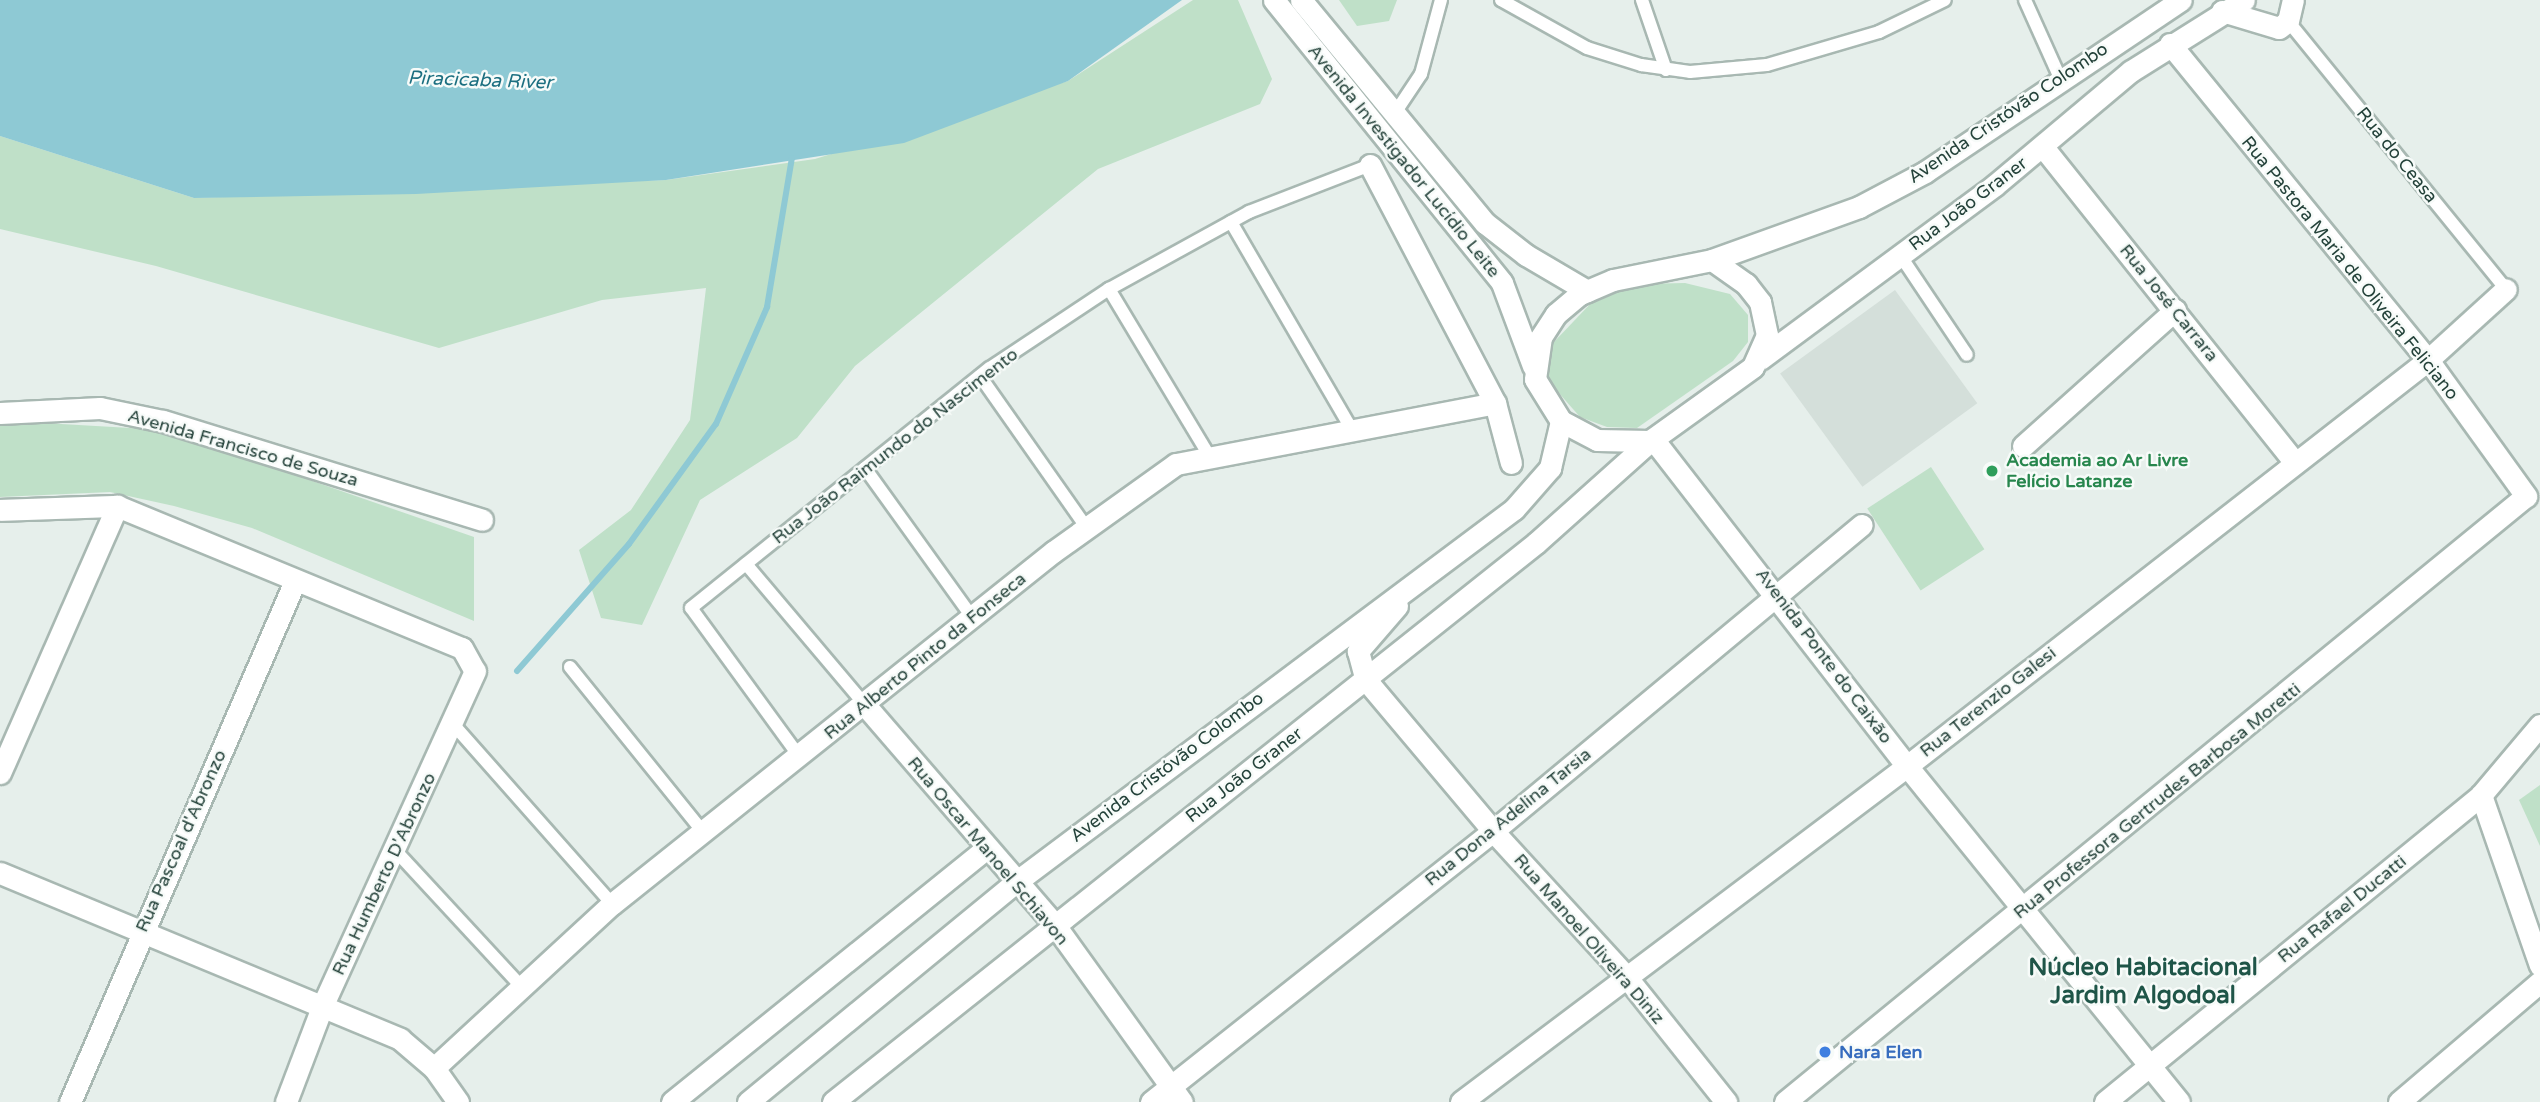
<!DOCTYPE html>
<html>
<head>
<meta charset="utf-8">
<style>
	body { margin:0 }
	#map { position:relative; width:2540px; height:1102px; overflow:hidden; background:#e6efeb; font-family:"Varela Round",sans-serif }
	div>[style] { position:absolute }
	.built>* { inset:0; background:#d4dfda; transform-origin:0 0 }
	.green>* { inset:0; background:#bfe0c8; transform-origin:0 0 }
	.water>* { inset:0; background:#8ec9d4 }
	.stream>* { height:6px; margin:-3px; padding:0 3px; transform-origin:3px; border-radius:3px; background:#8ec9d4 }
	.roads { filter:drop-shadow(2px 0 #a8b8b2) drop-shadow(-2px 0 #a8b8b2) drop-shadow(0 2px #a8b8b2) drop-shadow(0 -2px #a8b8b2) }
	.service>* { height:12px; margin:-6px; padding:0 6px; transform-origin:6px; border-radius:6px; background:#fff }
	.minor>* { height:21px; margin:-10.5px; padding:0 10.5px; transform-origin:10.5px; border-radius:10.5px; background:#fff }
	.secondary>* { height:21px; margin:-10.5px; padding:0 10.5px; transform-origin:10.5px; border-radius:10.5px; background:#fff }
	.dots>* { width:19px; height:19px; translate:-50% -50%; box-sizing:border-box; border:4px solid #f7fbf9; border-radius:50% }
	span { translate:-50% -50%; white-space:nowrap; text-align:center; line-height:1.15; -webkit-text-stroke:5px #f7fbf9; paint-order:stroke }
	.street-label { font-size:18px; color:#24423a }
	.leisure-label { font-size:18px; color:#27864d; font-weight:700 }
	.left { translate:0 -50%; text-align:left }
	.shop-label { font-size:18px; color:#366cbe; font-weight:700 }
	.water-label { font-size:19px; color:#1c6f80; font-style:italic }
	.district-label { font-size:24px; color:#1f5548; font-weight:700 }
</style>
</head>
<body>
<div id="map">
	<div class="built">
		<div style="left:1895px;top:290px;width:140px;height:142px;rotate:54deg"></div>
	</div>
	<div class="green">
		<div style="clip-path:polygon(1193px 0,1238px 0,1272px 79px,1260px 104px,1098px 169px,855px 366px,797px 438px,700px 500px,642px 625px,601px 618px,579px 550px,631px 510px,690px 420px,706px 288px,602px 300px,439px 348px,156px 266px,0 229px,0 136px,194px 198px,666px 180px,815px 159px,1068px 81px)"></div>
		<div style="clip-path:polygon(1339px 0,1397px 0,1389px 21px,1357px 26px)"></div>
		<div style="clip-path:polygon(1685px 283px,1730px 294px,1748px 315px,1748px 342px,1733px 361px,1637px 428px,1607px 427px,1580px 417px,1551px 384px,1546px 371px,1553px 343px,1593px 301px,1640px 284px)"></div>
		<div style="clip-path:polygon(44px 423px,165px 430px,474px 537px,474px 621px,252px 528px,174px 506px,110px 492px,0 497px,0 425px)"></div>
		<div style="left:1931px;top:467px;width:98px;height:76px;rotate:57deg"></div>
		<div style="clip-path:polygon(2540px 785px,2540px 846px,2519px 800px)"></div>
	</div>
	<div class="water">
		<div style="clip-path:polygon(0 0,1182px 0,1068px 81px,904px 143px,666px 180px,416px 194px,194px 198px,0 136px)"></div>
	</div>
	<div class="stream">
		<div style="left:517px;top:671px;width:169px;rotate:-48.6deg"></div>
		<div style="left:629px;top:544px;width:148px;rotate:-54.1deg"></div>
		<div style="left:716px;top:424px;width:128px;rotate:-66.4deg"></div>
		<div style="left:767px;top:307px;width:151px;rotate:-80.5deg"></div>
	</div>
	<div class="roads">
		<div class="service">
			<div style="left:1501px;top:0;width:98px;rotate:29.2deg"></div>
			<div style="left:1587px;top:48px;width:57px;rotate:17.5deg"></div>
			<div style="left:1641px;top:65px;width:49px;rotate:8.1deg"></div>
			<div style="left:1690px;top:72px;width:77px;rotate:-5.2deg"></div>
			<div style="left:1767px;top:65px;width:117px;rotate:-16.4deg"></div>
			<div style="left:1879px;top:32px;width:73px;rotate:-25.9deg"></div>
			<div style="left:1642px;top:0;width:74px;rotate:71.1deg"></div>
			<div style="left:2025px;top:0;width:88px;rotate:65.8deg"></div>
			<div style="left:2288px;top:21px;width:345px;rotate:50.9deg"></div>
			<div style="left:1395px;top:113px;width:47px;rotate:-56.3deg"></div>
			<div style="left:1421px;top:74px;width:77px;rotate:-74.9deg"></div>
			<div style="left:1231px;top:222px;width:244px;rotate:59.8deg"></div>
			<div style="left:1900px;top:255px;width:120px;rotate:56.2deg"></div>
			<div style="left:1109px;top:289px;width:192px;rotate:59deg"></div>
			<div style="left:980px;top:376px;width:186px;rotate:54.9deg"></div>
			<div style="left:865px;top:468px;width:183px;rotate:54.3deg"></div>
			<div style="left:746px;top:564px;width:185px;rotate:49.8deg"></div>
			<div style="left:570px;top:667px;width:212px;rotate:51.1deg"></div>
			<div style="left:453px;top:724px;width:240px;rotate:48.5deg"></div>
			<div style="left:799px;top:756px;width:183px;rotate:-126.1deg"></div>
			<div style="left:691px;top:608px;width:383px;rotate:-38.8deg"></div>
			<div style="left:990px;top:368px;width:143px;rotate:-33.6deg"></div>
			<div style="left:1109px;top:289px;width:160px;rotate:-28.8deg"></div>
			<div style="left:1249px;top:212px;width:130px;rotate:-21.2deg"></div>
			<div style="left:395px;top:850px;width:187px;rotate:47.2deg"></div>
		</div>
		<div class="minor">
			<div style="left:2222px;top:11px;width:59px;rotate:16.6deg"></div>
			<div style="left:2279px;top:28px;width:11px;rotate:-38deg"></div>
			<div style="left:2288px;top:21px;width:22px;rotate:-77deg"></div>
			<div style="left:2170px;top:44px;width:408px;rotate:50.8deg"></div>
			<div style="left:2428px;top:360px;width:168px;rotate:54.2deg"></div>
			<div style="left:2043px;top:147px;width:402px;rotate:51.4deg"></div>
			<div style="left:1370px;top:165px;width:269px;rotate:62.3deg"></div>
			<div style="left:1495px;top:403px;width:62px;rotate:75.1deg"></div>
			<div style="left:0;top:413px;width:100px;rotate:-2.9deg"></div>
			<div style="left:100px;top:408px;width:64px;rotate:11.7deg"></div>
			<div style="left:163px;top:421px;width:334px;rotate:17.2deg"></div>
			<div style="left:1653px;top:439px;width:414px;rotate:52.2deg"></div>
			<div style="left:1907px;top:766px;width:432px;rotate:51deg"></div>
			<div style="left:2023px;top:446px;width:204px;rotate:-41.8deg"></div>
			<div style="left:0;top:510px;width:117px;rotate:-2deg"></div>
			<div style="left:117px;top:506px;width:373px;rotate:22.4deg"></div>
			<div style="left:462px;top:648px;width:26px;rotate:61deg"></div>
			<div style="left:475px;top:671px;width:369px;rotate:114.5deg"></div>
			<div style="left:322px;top:1007px;width:102px;rotate:110.8deg"></div>
			<div style="left:1397px;top:606px;width:60px;rotate:130.9deg"></div>
			<div style="left:1358px;top:651px;width:30px;rotate:75deg"></div>
			<div style="left:1366px;top:680px;width:197px;rotate:49.9deg"></div>
			<div style="left:1493px;top:831px;width:194px;rotate:47.5deg"></div>
			<div style="left:1624px;top:974px;width:164px;rotate:51.4deg"></div>
			<div style="left:865px;top:705px;width:289px;rotate:49.2deg"></div>
			<div style="left:1054px;top:924px;width:219px;rotate:54.3deg"></div>
			<div style="left:2540px;top:725px;width:92px;rotate:130.1deg"></div>
			<div style="left:2481px;top:795px;width:180px;rotate:70.9deg"></div>
			<div style="left:0;top:773px;width:292px;rotate:-66.3deg"></div>
			<div style="left:0;top:873px;width:433px;rotate:22.5deg"></div>
			<div style="left:400px;top:1039px;width:45px;rotate:40.5deg"></div>
			<div style="left:434px;top:1068px;width:42px;rotate:54.8deg"></div>
			<div style="left:434px;top:1068px;width:242px;rotate:-42.7deg"></div>
			<div style="left:612px;top:904px;width:564px;rotate:-38.6deg"></div>
			<div style="left:1053px;top:552px;width:151px;rotate:-35.6deg"></div>
			<div style="left:1176px;top:464px;width:325px;rotate:-10.8deg"></div>
			<div style="left:70px;top:1102px;width:568px;rotate:-66.64deg"></div>
			<div style="left:672px;top:1102px;width:403px;rotate:-38.9deg"></div>
			<div style="left:748px;top:1102px;width:347px;rotate:-39.4deg"></div>
			<div style="left:1016px;top:882px;width:622px;rotate:-36.83deg"></div>
			<div style="left:1514px;top:509px;width:55px;rotate:-48.7deg"></div>
			<div style="left:1550px;top:468px;width:48px;rotate:-76.8deg"></div>
			<div style="left:833px;top:1102px;width:898px;rotate:-38.49deg"></div>
			<div style="left:1536px;top:543px;width:153px;rotate:-41.8deg"></div>
			<div style="left:1151px;top:1102px;width:436px;rotate:-38.4deg"></div>
			<div style="left:1493px;top:831px;width:479px;rotate:-39.7deg"></div>
			<div style="left:1461px;top:1102px;width:558px;rotate:-36.99deg"></div>
			<div style="left:1907px;top:766px;width:661px;rotate:-37.93deg"></div>
			<div style="left:2428px;top:360px;width:105px;rotate:-42.3deg"></div>
			<div style="left:1785px;top:1102px;width:957px;rotate:-39.28deg"></div>
			<div style="left:2105px;top:1102px;width:485px;rotate:-39.2deg"></div>
			<div style="left:2399px;top:1102px;width:185px;rotate:-40.4deg"></div>
		</div>
		<div class="secondary">
			<div style="left:1274px;top:0;width:363px;rotate:51.1deg"></div>
			<div style="left:1502px;top:283px;width:89px;rotate:69.5deg"></div>
			<div style="left:1301px;top:0;width:289px;rotate:50.5deg"></div>
			<div style="left:1485px;top:223px;width:52px;rotate:38deg"></div>
			<div style="left:1526px;top:255px;width:71px;rotate:30.5deg"></div>
			<div style="left:1712px;top:260px;width:42px;rotate:35.2deg"></div>
			<div style="left:1746px;top:284px;width:23px;rotate:52deg"></div>
			<div style="left:1760px;top:302px;width:34px;rotate:78deg"></div>
			<div style="left:1767px;top:335px;width:35px;rotate:114deg"></div>
			<div style="left:1753px;top:367px;width:127px;rotate:144.3deg"></div>
			<div style="left:1650px;top:441px;width:53px;rotate:-178.9deg"></div>
			<div style="left:1597px;top:440px;width:41px;rotate:-152.2deg"></div>
			<div style="left:1561px;top:421px;width:49px;rotate:-121.8deg"></div>
			<div style="left:1535px;top:379px;width:42px;rotate:-81.9deg"></div>
			<div style="left:1541px;top:337px;width:27px;rotate:-57deg"></div>
			<div style="left:1556px;top:314px;width:31px;rotate:-40deg"></div>
			<div style="left:1580px;top:294px;width:36px;rotate:-23deg"></div>
			<div style="left:1613px;top:280px;width:101px;rotate:-11.4deg"></div>
			<div style="left:1712px;top:260px;width:156px;rotate:-19.8deg"></div>
			<div style="left:1859px;top:207px;width:75px;rotate:-27.9deg"></div>
			<div style="left:1925px;top:172px;width:308px;rotate:-33.9deg"></div>
			<div style="left:1760px;top:359px;width:292px;rotate:-36.5deg"></div>
			<div style="left:1995px;top:185px;width:177px;rotate:-40deg"></div>
			<div style="left:2131px;top:71px;width:133px;rotate:-32.1deg"></div>
		</div>
	</div>
	<div class="dots">
		<div style="left:1992px;top:471px;background:#2e9e5b"></div>
		<div style="left:1825px;top:1052px;background:#3f7fe0"></div>
	</div>
	<div class="street-label">
		<span style="left:2008px;top:113px;rotate:-34deg">Avenida Cristóvão Colombo</span>
		<span style="left:2397px;top:155px;rotate:51deg">Rua do Ceasa</span>
		<span style="left:1404px;top:161px;rotate:51deg">Avenida Investigador Lucídio Leite</span>
		<span style="left:1968px;top:204px;rotate:-37deg">Rua João Graner</span>
		<span style="left:2350px;top:268px;rotate:51deg">Rua Pastora Maria de Oliveira Feliciano</span>
		<span style="left:2169px;top:303px;rotate:51deg">Rua José Carrara</span>
		<span style="left:895px;top:446px;rotate:-38deg">Rua João Raimundo do Nascimento</span>
		<span style="left:243px;top:448px;rotate:16deg">Avenida Francisco de Souza</span>
		<span style="left:925px;top:656px;rotate:-39deg">Rua Alberto Pinto da Fonseca</span>
		<span style="left:1824px;top:656px;rotate:53deg">Avenida Ponte do Caixão</span>
		<span style="left:1988px;top:702px;rotate:-38deg">Rua Terenzio Galesi</span>
		<span style="left:1167px;top:767px;rotate:-37deg">Avenida Cristóvão Colombo</span>
		<span style="left:1244px;top:775px;rotate:-38deg">Rua João Graner</span>
		<span style="left:2157px;top:801px;rotate:-39deg">Rua Professora Gertrudes Barbosa Moretti</span>
		<span style="left:1508px;top:817px;rotate:-39deg">Rua Dona Adelina Tarsia</span>
		<span style="left:181px;top:841px;rotate:-66deg">Rua Pascoal d'Abronzo</span>
		<span style="left:988px;top:851px;rotate:50deg">Rua Oscar Manoel Schiavon</span>
		<span style="left:384px;top:874px;rotate:-65deg">Rua Humberto D'Abronzo</span>
		<span style="left:2342px;top:909px;rotate:-39deg">Rua Rafael Ducatti</span>
		<span style="left:1589px;top:939px;rotate:49deg">Rua Manoel Oliveira Diniz</span>
	</div>
	<div class="leisure-label">
		<span class="left" style="left:2006px;top:471px">Academia ao Ar Livre<br>Felício Latanze</span>
	</div>
	<div class="shop-label">
		<span class="left" style="left:1839px;top:1052px">Nara Elen</span>
	</div>
	<div class="water-label">
		<span style="left:480px;top:81px;rotate:2deg">Piracicaba River</span>
	</div>
	<div class="district-label">
		<span style="left:2143px;top:982px">Núcleo Habitacional<br>Jardim Algodoal</span>
	</div>
</div>
</body>
</html>
